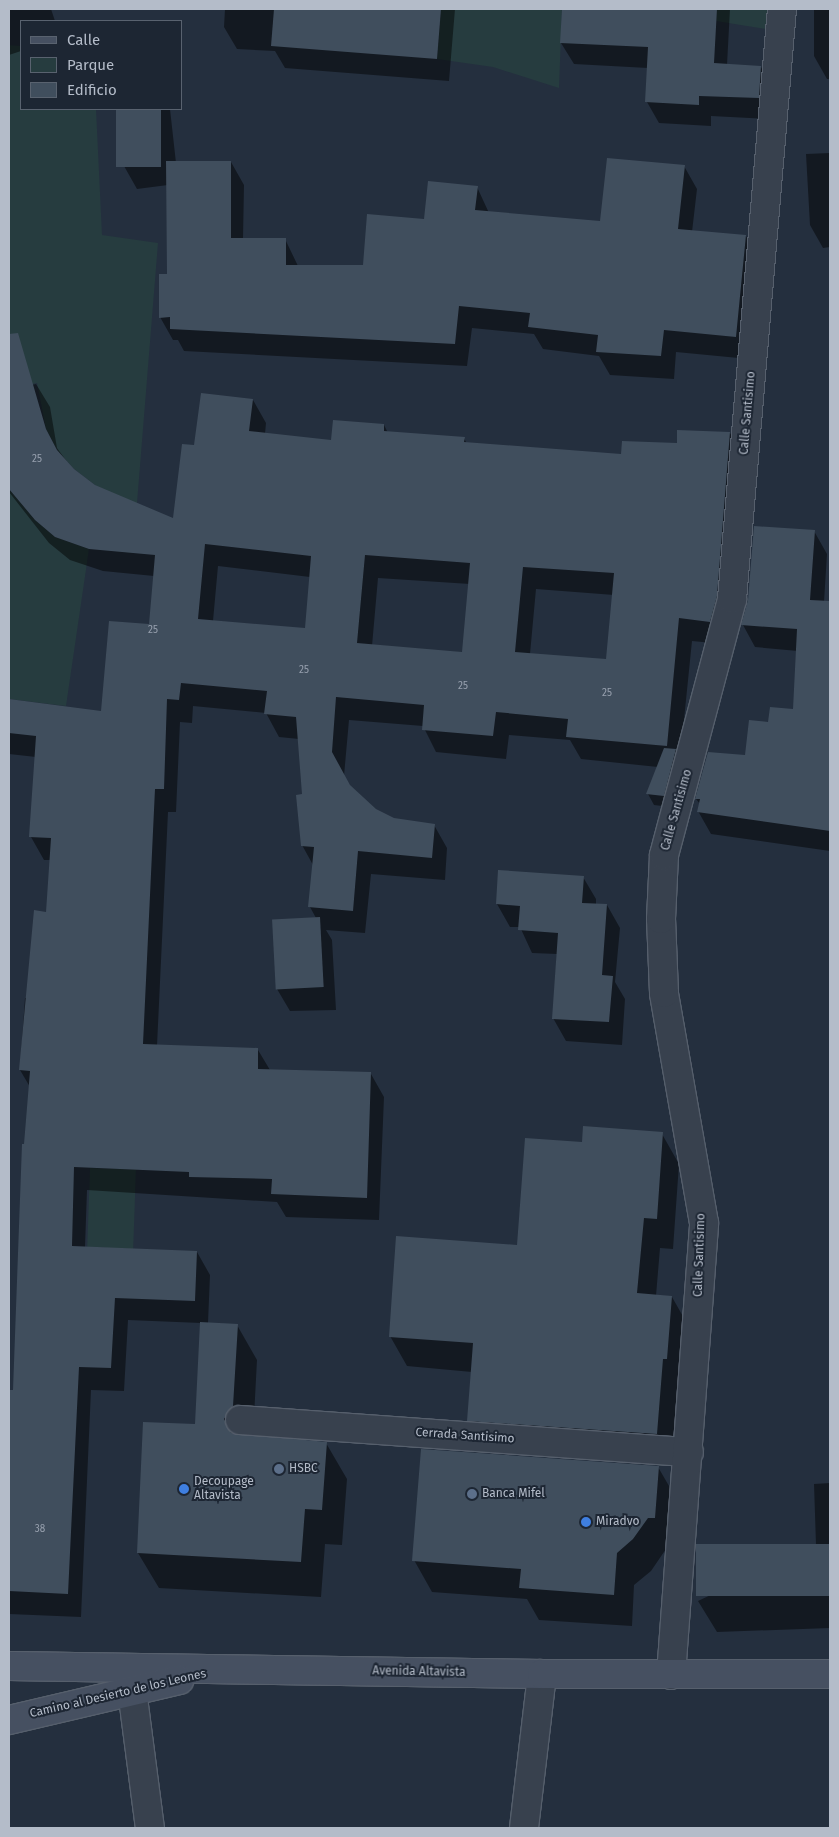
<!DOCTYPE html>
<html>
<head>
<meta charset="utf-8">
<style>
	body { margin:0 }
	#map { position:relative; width:839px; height:1837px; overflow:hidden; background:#242f3e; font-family:"Fira Sans",sans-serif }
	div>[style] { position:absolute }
	.green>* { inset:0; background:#263c3f; transform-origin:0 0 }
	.shadow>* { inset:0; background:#0007 }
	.building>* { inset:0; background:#404e5d; transform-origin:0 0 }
	.roads { filter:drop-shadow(1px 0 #565f6c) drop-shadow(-1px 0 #565f6c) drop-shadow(0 1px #565f6c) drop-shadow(0 -1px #565f6c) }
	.street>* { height:28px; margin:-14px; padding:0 14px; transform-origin:14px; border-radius:14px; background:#38414e }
	.secondary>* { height:28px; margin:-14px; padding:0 14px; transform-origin:14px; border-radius:14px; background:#465061 }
	.dots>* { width:14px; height:14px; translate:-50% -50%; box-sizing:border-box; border:2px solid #1d2633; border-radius:50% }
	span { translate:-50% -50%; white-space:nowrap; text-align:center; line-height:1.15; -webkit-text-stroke:4px #1d2633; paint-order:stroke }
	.number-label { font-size:10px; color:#97a0ae }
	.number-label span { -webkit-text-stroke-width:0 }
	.street-label { font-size:12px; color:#b4bcc9 }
	.poi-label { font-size:12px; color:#b4bcc9 }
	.left { translate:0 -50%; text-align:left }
	.frame { position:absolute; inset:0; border:10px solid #b4bcc9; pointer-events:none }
	.legend { position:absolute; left:20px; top:20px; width:162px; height:90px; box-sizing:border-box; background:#1d2633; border:1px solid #59626f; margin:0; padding:6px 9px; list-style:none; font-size:15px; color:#b4bcc9 }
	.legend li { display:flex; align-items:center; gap:10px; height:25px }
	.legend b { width:25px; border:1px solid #59626f }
</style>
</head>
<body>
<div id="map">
	<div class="green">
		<div style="clip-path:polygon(441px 9px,562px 9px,559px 88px,493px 67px,437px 59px)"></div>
		<div style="clip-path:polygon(717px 9px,768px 9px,766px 29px,716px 21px)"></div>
		<div style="clip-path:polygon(9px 45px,21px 46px,21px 109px,96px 109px,102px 235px,158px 243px,133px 553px,106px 550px,95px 485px,74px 469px,57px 450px,46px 429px,37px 383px,9px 389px)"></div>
		<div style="clip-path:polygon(9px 489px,34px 519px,55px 537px,89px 549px,66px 706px,9px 699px)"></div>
		<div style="left:90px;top:1168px;width:46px;height:128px;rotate:2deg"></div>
	</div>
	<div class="shadow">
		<div style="clip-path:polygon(9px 9px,51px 9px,55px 21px,21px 21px,21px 51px,9px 55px)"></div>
		<div style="clip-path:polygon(225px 9px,455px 9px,449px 81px,285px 68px,275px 51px,237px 49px,224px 27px)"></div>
		<div style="clip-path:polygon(563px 9px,730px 9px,727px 65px,761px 67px,773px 89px,770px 119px,711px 116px,711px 126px,659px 123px,647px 102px,648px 68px,574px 64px,561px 43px)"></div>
		<div style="clip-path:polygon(814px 9px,830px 9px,830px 79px,827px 79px,814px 56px)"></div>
		<div style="clip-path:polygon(117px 109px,170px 109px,176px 163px,231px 162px,244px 185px,243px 239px,285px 239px,298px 266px,364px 266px,477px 187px,489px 213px,601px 222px,684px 166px,697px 189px,692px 232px,746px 236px,759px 259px,749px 359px,676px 352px,674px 379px,610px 375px,599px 356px,543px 349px,534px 334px,472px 328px,467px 366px,184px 351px,178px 340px,173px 340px,160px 317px,168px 275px,168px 185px,137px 189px,124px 166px)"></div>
		<div style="clip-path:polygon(830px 153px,830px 247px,823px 248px,810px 225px,806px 154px)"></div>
		<div style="clip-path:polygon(evenodd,36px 384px,50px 407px,57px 448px,73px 470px,94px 486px,174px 520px,195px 447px,253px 400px,266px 423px,265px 434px,332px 442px,384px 425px,388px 433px,464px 438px,467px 444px,622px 456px,730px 433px,743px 456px,723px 644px,692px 641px,680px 759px,670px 807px,654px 805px,648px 794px,658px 767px,581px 759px,570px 740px,509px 735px,506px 759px,436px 752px,423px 726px,349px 720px,344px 776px,350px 786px,376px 810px,394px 820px,434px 825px,447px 848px,445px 880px,371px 874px,365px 933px,326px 930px,332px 940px,336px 1010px,290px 1011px,277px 989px,316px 918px,310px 907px,313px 865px,302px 845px,304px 795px,299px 739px,279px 737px,266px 713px,193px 706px,192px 723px,180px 722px,176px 812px,168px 812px,157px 1046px,258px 1050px,270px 1070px,371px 1074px,384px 1097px,379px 1220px,286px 1217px,277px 1202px,87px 1190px,85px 1247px,197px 1252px,210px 1275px,208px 1323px,237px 1325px,257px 1360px,253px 1436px,326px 1443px,347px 1479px,342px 1545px,325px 1544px,321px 1597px,159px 1588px,138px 1553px,196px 1426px,201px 1323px,128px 1320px,124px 1391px,91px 1390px,81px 1617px,9px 1614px,9px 1391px,14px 1392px,30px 1087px,20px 1070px,25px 998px,28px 998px,47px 913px,51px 860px,44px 860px,31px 837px,36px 757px,9px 754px,9px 701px,103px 712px,150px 626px,154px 576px,103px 571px,70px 560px,49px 543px,9px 492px,9px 391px,36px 384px,218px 566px,310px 577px,306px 629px,213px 621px,218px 566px,36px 384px,378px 578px,470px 584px,463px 654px,372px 646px,378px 578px,36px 384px,536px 589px,614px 595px,608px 661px,530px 654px,536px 589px)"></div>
		<div style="clip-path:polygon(814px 531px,827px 554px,824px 602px,830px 602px,830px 851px,711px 834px,698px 811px,700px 804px,696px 799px,746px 757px,769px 724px,795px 711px,798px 651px,755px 647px,743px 625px)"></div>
		<div style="clip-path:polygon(499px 871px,583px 877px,596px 899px,596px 905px,607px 905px,620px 928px,615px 982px,625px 999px,622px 1045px,566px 1041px,553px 1018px,557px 954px,532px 953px,520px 927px,510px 927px,497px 904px)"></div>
		<div style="clip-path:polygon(662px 1134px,679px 1164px,673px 1249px,660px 1248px,656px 1296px,672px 1297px,689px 1327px,674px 1464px,486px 1450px,469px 1420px,472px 1372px,407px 1366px,390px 1336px,518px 1246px,583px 1144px)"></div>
		<div style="clip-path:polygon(658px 1467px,676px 1498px,673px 1549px,666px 1549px,651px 1571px,634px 1585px,632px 1626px,539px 1620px,527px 1599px,432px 1592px,414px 1560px)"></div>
		<div style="clip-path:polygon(830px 1483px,830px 1628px,717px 1632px,698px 1601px,816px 1545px,814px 1484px)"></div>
	</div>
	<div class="building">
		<div style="clip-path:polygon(274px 9px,441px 9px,437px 59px,271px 46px)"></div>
		<div style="clip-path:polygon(562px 9px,717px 9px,714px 63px,761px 66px,759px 98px,699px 96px,699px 105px,645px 102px,648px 47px,560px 43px)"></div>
		<div style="left:116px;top:109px;width:45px;height:58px"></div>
		<div style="clip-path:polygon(607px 158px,685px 165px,678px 229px,746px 235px,736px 337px,664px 330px,661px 356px,596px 352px,598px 335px,528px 327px,530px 313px,459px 306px,455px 344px,170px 329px,170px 317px,159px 318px,159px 274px,167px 274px,166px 161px,231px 161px,231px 238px,286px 238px,286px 265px,363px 265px,367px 214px,424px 219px,428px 181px,478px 186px,475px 210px,600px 221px)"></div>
		<div style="clip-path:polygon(evenodd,18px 333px,46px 429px,57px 450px,74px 469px,95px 485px,173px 518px,182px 444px,194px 445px,201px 393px,253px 399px,249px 431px,331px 440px,333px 420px,384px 424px,384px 431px,465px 437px,464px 442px,621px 454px,622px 441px,677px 443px,677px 430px,730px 432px,717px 596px,710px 622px,679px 618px,667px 746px,566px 737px,568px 719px,496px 712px,493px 736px,422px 730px,424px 705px,336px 697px,332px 752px,350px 785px,376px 809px,394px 818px,435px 824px,432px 858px,358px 851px,353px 911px,308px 907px,314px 847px,301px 846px,296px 795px,302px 794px,296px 717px,264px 714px,267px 691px,181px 683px,179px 700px,167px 699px,164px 789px,155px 789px,143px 1044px,258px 1048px,258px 1069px,371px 1072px,367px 1198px,271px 1194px,272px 1179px,189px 1177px,189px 1172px,74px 1167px,72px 1246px,197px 1251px,195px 1301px,115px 1298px,111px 1368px,79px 1367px,68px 1594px,9px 1591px,9px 1390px,13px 1390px,22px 1144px,24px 1144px,30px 1071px,19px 1070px,34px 910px,46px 912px,51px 838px,29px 837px,36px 736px,9px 733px,9px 699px,101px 711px,109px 621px,149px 624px,155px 555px,89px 549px,55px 537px,35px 520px,9px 489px,9px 334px,18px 333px,205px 544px,311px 556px,305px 628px,198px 619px,205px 544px,18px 333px,365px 555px,470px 563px,462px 652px,357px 643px,365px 555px,18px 333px,523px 567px,614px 573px,606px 659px,515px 652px,523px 567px)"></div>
		<div style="clip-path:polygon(754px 526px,815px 530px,810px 600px,830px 601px,830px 831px,697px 812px,700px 799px,695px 799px,708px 752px,745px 755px,749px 720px,768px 722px,770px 707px,793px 709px,797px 629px,741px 625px,748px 600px)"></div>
		<div style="clip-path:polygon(664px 748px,676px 749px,664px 796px,646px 794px)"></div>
		<div style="clip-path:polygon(498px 870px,584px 876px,582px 903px,607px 904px,602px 975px,613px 976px,609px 1022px,552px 1019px,558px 933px,518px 930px,520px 906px,496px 904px)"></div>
		<div style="left:320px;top:917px;width:70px;height:48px;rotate:87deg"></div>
		<div style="clip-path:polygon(583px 1126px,663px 1132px,657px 1219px,644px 1218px,637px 1293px,672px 1296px,667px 1359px,663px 1359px,657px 1434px,467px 1421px,473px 1343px,389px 1337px,396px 1236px,517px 1245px,525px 1138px,582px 1142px)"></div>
		<div style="clip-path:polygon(200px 1322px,238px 1324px,233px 1406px,224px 1419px,231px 1433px,327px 1442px,322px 1510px,305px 1509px,301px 1562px,137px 1553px,143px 1422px,195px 1424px)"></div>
		<div style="clip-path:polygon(421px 1449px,659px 1466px,655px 1518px,648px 1518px,633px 1539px,617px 1553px,614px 1595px,519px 1588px,521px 1569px,412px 1561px)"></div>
		<div style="left:830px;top:1544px;width:52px;height:134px;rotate:90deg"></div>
	</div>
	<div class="roads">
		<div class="street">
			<div style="left:240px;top:1420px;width:450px;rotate:4.1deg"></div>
			<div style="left:671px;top:1675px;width:453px;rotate:-85.8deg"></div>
			<div style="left:704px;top:1223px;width:233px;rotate:-99.9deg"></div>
			<div style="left:664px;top:993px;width:74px;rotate:-92.3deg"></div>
			<div style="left:661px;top:919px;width:64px;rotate:-87.3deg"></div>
			<div style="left:664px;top:855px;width:265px;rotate:-75.1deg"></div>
			<div style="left:732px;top:599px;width:592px;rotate:-85.16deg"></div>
			<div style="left:132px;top:1690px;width:139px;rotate:82.6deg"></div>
			<div style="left:524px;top:1828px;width:155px;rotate:-83.3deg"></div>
		</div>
		<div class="secondary">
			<div style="left:9px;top:1666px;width:533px;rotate:0.86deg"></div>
			<div style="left:542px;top:1674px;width:288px"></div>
			<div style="left:9px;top:1720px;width:175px;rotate:-13.2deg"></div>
		</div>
	</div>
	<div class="dots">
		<div style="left:279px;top:1469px;background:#5c6f8a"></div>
		<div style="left:184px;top:1489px;background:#3f7fe0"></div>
		<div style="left:472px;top:1494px;background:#5c6f8a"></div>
		<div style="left:586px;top:1522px;background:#3f7fe0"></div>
	</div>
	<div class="number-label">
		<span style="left:37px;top:460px">25</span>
		<span style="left:153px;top:631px">25</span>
		<span style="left:304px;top:671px">25</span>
		<span style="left:463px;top:687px">25</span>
		<span style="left:607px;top:694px">25</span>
		<span style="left:40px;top:1530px">38</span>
	</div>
	<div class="street-label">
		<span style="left:748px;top:413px;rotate:-85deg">Calle Santisimo</span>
		<span style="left:677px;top:810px;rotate:-74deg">Calle Santisimo</span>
		<span style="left:700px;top:1255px;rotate:-88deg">Calle Santisimo</span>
		<span style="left:465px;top:1436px;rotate:4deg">Cerrada Santisimo</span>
		<span style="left:419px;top:1672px;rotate:1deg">Avenida Altavista</span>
		<span style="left:118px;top:1694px;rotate:-13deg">Camino al Desierto de los Leones</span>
	</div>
	<div class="poi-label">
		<span class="left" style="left:289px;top:1469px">HSBC</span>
		<span class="left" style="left:194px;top:1489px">Decoupage<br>Altavista</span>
		<span class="left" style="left:482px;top:1494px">Banca Mifel</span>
		<span class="left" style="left:596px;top:1522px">Miradvo</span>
	</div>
	<div class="frame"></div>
	<ul class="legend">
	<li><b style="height:6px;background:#465061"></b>Calle</li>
	<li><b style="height:14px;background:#263c3f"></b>Parque</li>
	<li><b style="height:14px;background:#404e5d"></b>Edificio</li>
	</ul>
</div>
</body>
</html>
